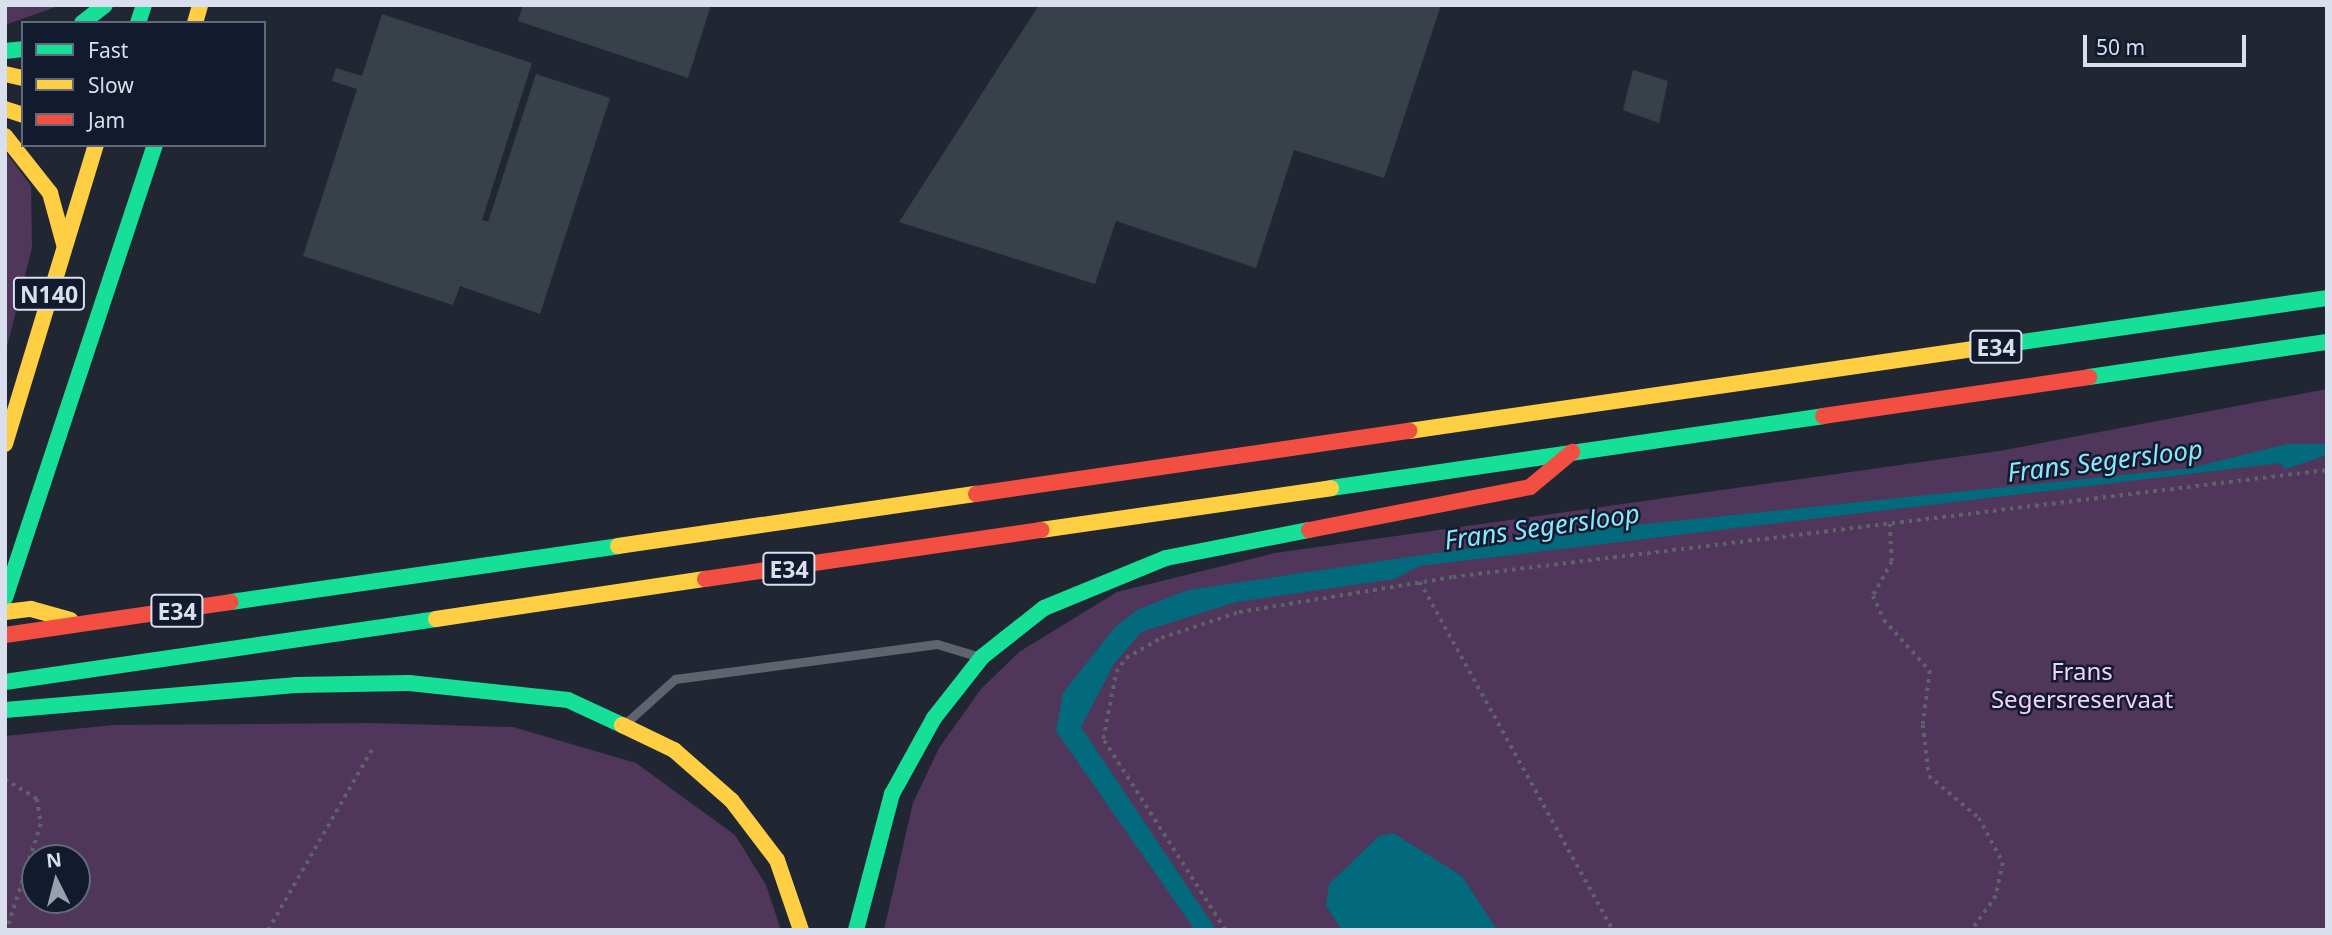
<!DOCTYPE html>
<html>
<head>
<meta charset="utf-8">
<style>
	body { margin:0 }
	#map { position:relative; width:2332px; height:935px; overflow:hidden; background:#212732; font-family:"Noto Sans",sans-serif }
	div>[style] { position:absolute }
	.green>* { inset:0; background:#4f365a }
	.water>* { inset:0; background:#03697c }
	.building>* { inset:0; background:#384049 }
	.path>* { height:3.5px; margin-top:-1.75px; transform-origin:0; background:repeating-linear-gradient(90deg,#5d6269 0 3.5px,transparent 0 8.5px) }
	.lane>* { height:9px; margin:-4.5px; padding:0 4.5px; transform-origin:4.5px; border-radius:4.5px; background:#5f636d }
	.fast>* { height:16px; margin:-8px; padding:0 8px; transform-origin:8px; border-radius:8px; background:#16e098 }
	.slow>* { height:16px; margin:-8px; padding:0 8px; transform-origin:8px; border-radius:8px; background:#ffcf43 }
	.jam>* { height:16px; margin:-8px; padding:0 8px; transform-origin:8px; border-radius:8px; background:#f24e42 }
	span { translate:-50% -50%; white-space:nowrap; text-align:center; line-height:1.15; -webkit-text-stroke:5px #121a2e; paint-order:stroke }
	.shield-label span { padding:2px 5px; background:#121a2e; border:2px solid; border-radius:5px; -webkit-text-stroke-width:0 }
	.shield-label { font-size:23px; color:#d9dfed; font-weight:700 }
	.park-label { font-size:24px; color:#f3d1fe }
	.water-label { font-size:26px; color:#89e8ff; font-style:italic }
	.frame { position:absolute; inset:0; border:7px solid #d9dfed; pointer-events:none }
	.legend { position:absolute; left:21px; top:21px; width:245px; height:126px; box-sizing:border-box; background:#121a2e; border:2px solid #62697a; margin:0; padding:9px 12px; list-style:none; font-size:21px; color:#d9dfed }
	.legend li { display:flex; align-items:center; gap:14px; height:35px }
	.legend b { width:35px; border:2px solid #62697a }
	.north { position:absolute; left:21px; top:844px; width:70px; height:70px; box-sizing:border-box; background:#121a2e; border:2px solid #62697a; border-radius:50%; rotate:354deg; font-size:19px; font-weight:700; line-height:28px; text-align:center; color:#d9dfed }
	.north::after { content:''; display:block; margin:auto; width:24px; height:32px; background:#999fac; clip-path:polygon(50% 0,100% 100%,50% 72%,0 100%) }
	.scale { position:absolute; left:2083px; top:35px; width:163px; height:32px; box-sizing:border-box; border:4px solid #d9dfed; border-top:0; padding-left:9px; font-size:21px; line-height:24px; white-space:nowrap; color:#d9dfed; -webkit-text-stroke:5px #121a2e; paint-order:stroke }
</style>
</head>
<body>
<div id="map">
	<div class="green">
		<div style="clip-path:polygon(5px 5px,61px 5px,5px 25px)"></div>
		<div style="clip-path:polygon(5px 151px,31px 186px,32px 248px,5px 354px)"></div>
		<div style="clip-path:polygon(2327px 389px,2327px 930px,884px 930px,913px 803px,939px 748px,981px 689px,1019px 652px,1117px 592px,1275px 553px,1999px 451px)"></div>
		<div style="clip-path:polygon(evenodd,368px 723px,513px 727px,636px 763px,735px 835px,766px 885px,781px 930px,5px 930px,5px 736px,113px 725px,368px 723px,77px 858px,77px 900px,35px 900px,35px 858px,77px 858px)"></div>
	</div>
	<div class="water">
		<div style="clip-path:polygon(2287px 444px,2327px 444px,2327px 455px,2285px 469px,2281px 463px,1419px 566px,1395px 579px,1236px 602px,1141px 632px,1114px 664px,1081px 727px,1216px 930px,1195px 930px,1056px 731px,1063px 693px,1114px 628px,1137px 610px,1188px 590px,1597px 529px,2190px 468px)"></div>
		<div style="clip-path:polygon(1393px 833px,1462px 876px,1497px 930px,1342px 930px,1326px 906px,1329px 884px,1379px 836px)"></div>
	</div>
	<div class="building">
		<div style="clip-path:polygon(523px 5px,711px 5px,688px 78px,518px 21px)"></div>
		<div style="clip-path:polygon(1039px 5px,1441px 5px,1384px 178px,1294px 150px,1256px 268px,1116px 221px,1095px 284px,899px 222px)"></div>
		<div style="clip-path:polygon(382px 14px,532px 63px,482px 220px,488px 222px,536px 74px,610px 98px,540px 314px,460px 286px,453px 305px,303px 256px,357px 89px,332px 81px,336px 68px,362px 76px)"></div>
		<div style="clip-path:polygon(1633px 70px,1668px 81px,1659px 123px,1623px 110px)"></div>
	</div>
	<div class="path">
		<div style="left:1890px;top:524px;width:38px;rotate:87deg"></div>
		<div style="left:1892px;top:562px;width:39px;rotate:119deg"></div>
		<div style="left:1873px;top:596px;width:26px;rotate:65deg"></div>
		<div style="left:1884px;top:620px;width:69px;rotate:48deg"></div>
		<div style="left:1930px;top:671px;width:54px;rotate:97.4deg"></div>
		<div style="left:1923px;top:725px;width:51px;rotate:83.3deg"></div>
		<div style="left:1929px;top:776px;width:65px;rotate:40deg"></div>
		<div style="left:1979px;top:818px;width:51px;rotate:61.9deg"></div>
		<div style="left:2003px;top:863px;width:34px;rotate:102deg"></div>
		<div style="left:1996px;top:896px;width:42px;rotate:125.2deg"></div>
		<div style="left:1420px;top:582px;width:398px;rotate:61deg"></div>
		<div style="left:5px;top:779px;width:38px;rotate:32deg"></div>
		<div style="left:37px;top:799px;width:25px;rotate:81deg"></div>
		<div style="left:41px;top:824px;width:111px;rotate:107.8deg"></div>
		<div style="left:268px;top:930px;width:209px;rotate:-60.1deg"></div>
		<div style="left:1225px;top:930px;width:227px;rotate:-122.6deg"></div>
		<div style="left:1103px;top:739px;width:68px;rotate:-79deg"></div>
		<div style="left:1116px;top:672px;width:17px;rotate:-54deg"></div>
		<div style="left:1126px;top:658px;width:40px;rotate:-29.7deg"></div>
		<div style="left:1161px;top:638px;width:82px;rotate:-18.4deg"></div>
		<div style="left:1239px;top:612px;width:217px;rotate:-9.3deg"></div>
		<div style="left:1453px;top:577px;width:881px;rotate:-6.98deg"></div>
	</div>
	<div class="lane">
		<div style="left:627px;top:722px;width:64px;rotate:-41.9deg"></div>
		<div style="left:675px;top:679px;width:264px;rotate:-7.6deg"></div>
		<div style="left:937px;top:644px;width:42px;rotate:16.7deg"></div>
	</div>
	<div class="fast">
		<div style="left:82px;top:23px;width:29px;rotate:-38deg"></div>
		<div style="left:138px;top:23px;width:19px;rotate:-72deg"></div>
		<div style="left:5px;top:51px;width:18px;rotate:-6deg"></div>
		<div style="left:1994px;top:346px;width:336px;rotate:-8.2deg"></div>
		<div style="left:2089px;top:377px;width:241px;rotate:-8.4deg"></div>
		<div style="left:1331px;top:488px;width:497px;rotate:-8.3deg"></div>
		<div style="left:5px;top:598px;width:477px;rotate:-71.7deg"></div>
		<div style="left:231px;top:602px;width:391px;rotate:-8.2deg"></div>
		<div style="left:5px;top:682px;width:436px;rotate:-8.3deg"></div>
		<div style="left:5px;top:710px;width:291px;rotate:-4.9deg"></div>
		<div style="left:295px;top:685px;width:114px;rotate:-1deg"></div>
		<div style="left:409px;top:683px;width:160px;rotate:6.1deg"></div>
		<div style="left:568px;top:700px;width:60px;rotate:24.8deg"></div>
		<div style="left:856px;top:930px;width:141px;rotate:-75.2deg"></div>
		<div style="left:892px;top:794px;width:87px;rotate:-61.1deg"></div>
		<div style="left:934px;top:718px;width:78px;rotate:-51.8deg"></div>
		<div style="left:982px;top:657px;width:79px;rotate:-38.3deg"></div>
		<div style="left:1044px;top:608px;width:132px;rotate:-22.3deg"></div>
		<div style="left:1166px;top:558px;width:146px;rotate:-11.1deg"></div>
	</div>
	<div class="slow">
		<div style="left:195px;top:23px;width:19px;rotate:-74deg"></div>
		<div style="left:5px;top:74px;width:18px;rotate:13deg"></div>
		<div style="left:5px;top:109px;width:19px;rotate:18deg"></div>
		<div style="left:5px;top:136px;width:73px;rotate:51.7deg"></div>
		<div style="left:50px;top:193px;width:53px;rotate:74.6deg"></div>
		<div style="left:1409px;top:431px;width:591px;rotate:-8.27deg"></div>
		<div style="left:5px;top:444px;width:313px;rotate:-73.1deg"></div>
		<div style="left:1041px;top:530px;width:293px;rotate:-8.2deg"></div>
		<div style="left:618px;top:546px;width:362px;rotate:-8.3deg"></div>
		<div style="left:5px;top:612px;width:26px;rotate:-7deg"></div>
		<div style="left:31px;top:609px;width:41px;rotate:15.4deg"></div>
		<div style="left:436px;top:619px;width:272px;rotate:-8.5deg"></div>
		<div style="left:622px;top:725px;width:58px;rotate:25.7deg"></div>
		<div style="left:674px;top:750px;width:77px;rotate:41.3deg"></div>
		<div style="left:732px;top:801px;width:74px;rotate:52.7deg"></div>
		<div style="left:777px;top:860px;width:74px;rotate:71.1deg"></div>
	</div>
	<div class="jam">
		<div style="left:1823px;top:416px;width:269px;rotate:-8.3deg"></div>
		<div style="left:976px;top:494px;width:438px;rotate:-8.3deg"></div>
		<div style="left:1309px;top:530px;width:225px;rotate:-11deg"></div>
		<div style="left:1530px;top:487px;width:55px;rotate:-39.8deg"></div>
		<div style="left:705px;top:579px;width:340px;rotate:-8.3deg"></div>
		<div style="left:5px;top:635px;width:228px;rotate:-8.3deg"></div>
	</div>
	<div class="shield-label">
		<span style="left:49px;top:294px">N140</span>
		<span style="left:1996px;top:347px">E34</span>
		<span style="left:789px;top:569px">E34</span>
		<span style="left:177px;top:611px">E34</span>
	</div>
	<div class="park-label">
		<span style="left:2082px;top:685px">Frans<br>Segersreservaat</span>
	</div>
	<div class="water-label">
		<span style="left:2105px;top:461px;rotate:-7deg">Frans Segersloop</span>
		<span style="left:1542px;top:527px;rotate:-8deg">Frans Segersloop</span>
	</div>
	<div class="frame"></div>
	<ul class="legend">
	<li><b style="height:9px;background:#16e098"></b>Fast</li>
	<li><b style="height:9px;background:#ffcf43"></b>Slow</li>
	<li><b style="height:9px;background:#f24e42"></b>Jam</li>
	</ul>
	<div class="north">N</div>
	<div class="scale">50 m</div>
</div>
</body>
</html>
